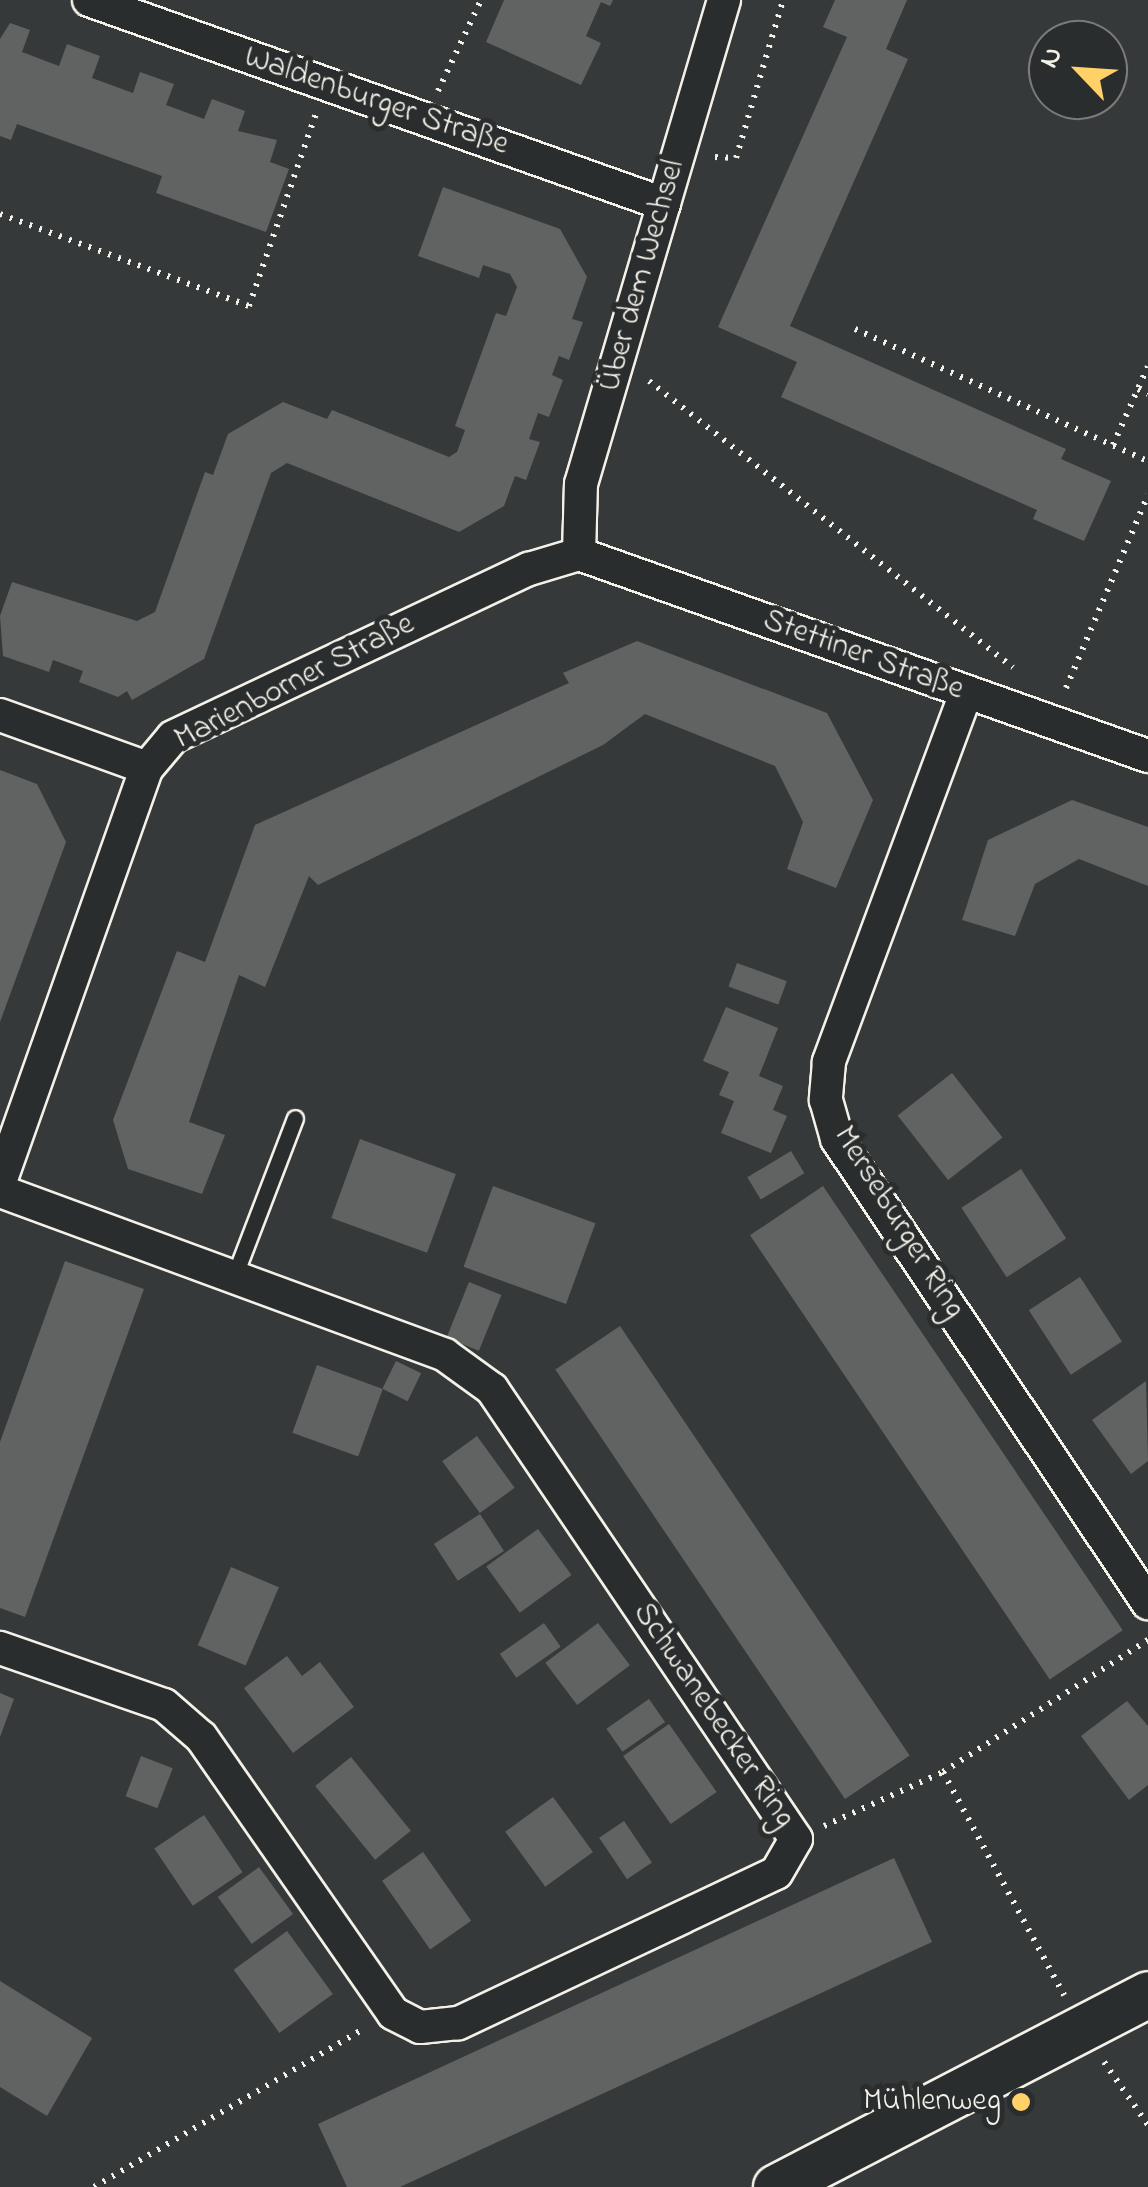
<!DOCTYPE html>
<html>
<head>
<meta charset="utf-8">
<style>
	body { margin:0 }
	#map { position:relative; width:1148px; height:2187px; overflow:hidden; background:#363939; font-family:"Indie Flower",sans-serif }
	div>[style] { position:absolute }
	.building>* { inset:0; background:#616362; transform-origin:0 0 }
	.path>* { height:6px; margin-top:-3px; transform-origin:0; background:repeating-linear-gradient(90deg,#f4f1e8 0 2.5px,transparent 0 10.5px) }
	.roads { filter:drop-shadow(2px 0 #f4f1e8) drop-shadow(-2px 0 #f4f1e8) drop-shadow(0 2px #f4f1e8) drop-shadow(0 -2px #f4f1e8) }
	.lane>* { height:15px; margin:-7.5px; padding:0 7.5px; transform-origin:7.5px; border-radius:7.5px; background:#2a2d2e }
	.street>* { height:32px; margin:-16px; padding:0 16px; transform-origin:16px; border-radius:16px; background:#2a2d2e }
	.secondary>* { height:45px; margin:-22.5px; padding:0 22.5px; transform-origin:22.5px; border-radius:22.5px; background:#2a2d2e }
	.dots>* { width:28px; height:28px; translate:-50% -50%; box-sizing:border-box; border:5px solid #2a2d2e; border-radius:50% }
	span { translate:-50% -50%; white-space:nowrap; text-align:center; line-height:1.15; -webkit-text-stroke:10px #2a2d2e; paint-order:stroke }
	.street-label { font-size:32px; color:#f4f1e8 }
	.poi-label { font-size:32px; color:#f4f1e8 }
	.right { translate:-100% -50%; text-align:right }
	.north { position:absolute; left:1028px; top:20px; width:100px; height:100px; box-sizing:border-box; background:#2a2d2e; border:2px solid #7b7b78; border-radius:50%; rotate:295deg; font-size:28px; font-weight:700; line-height:40px; text-align:center; color:#f4f1e8 }
	.north::after { content:''; display:block; margin:auto; width:35px; height:45px; background:#ffd166; clip-path:polygon(50% 0,100% 100%,50% 72%,0 100%) }
</style>
</head>
<body>
<div id="map">
	<div class="building">
		<div style="clip-path:polygon(504px 0,613px 0,610px 6px,601px 2px,586px 36px,601px 43px,581px 85px,486px 42px)"></div>
		<div style="clip-path:polygon(835px 0,907px 0,886px 49px,908px 59px,790px 326px,1066px 449px,1061px 459px,1111px 481px,1084px 541px,1033px 519px,1037px 510px,781px 397px,797px 362px,718px 327px,847px 37px,823px 27px)"></div>
		<div style="clip-path:polygon(10px 23px,30px 30px,22px 52px,59px 66px,67px 44px,100px 56px,92px 78px,133px 93px,140px 72px,174px 84px,166px 105px,204px 119px,212px 99px,245px 111px,238px 131px,277px 140px,270px 162px,289px 169px,266px 232px,156px 193px,162px 176px,17px 124px,11px 140px,0 136px,0 39px)"></div>
		<div style="clip-path:polygon(443px 187px,560px 229px,587px 277px,572px 319px,583px 322px,569px 360px,559px 356px,552px 375px,563px 380px,549px 417px,538px 413px,529px 439px,540px 442px,526px 480px,515px 476px,504px 506px,459px 532px,287px 463px,271px 473px,204px 659px,132px 700px,127px 691px,118px 697px,79px 682px,83px 671px,53px 660px,49px 672px,3px 656px,0 616px,12px 582px,137px 621px,155px 612px,205px 472px,213px 475px,228px 434px,283px 402px,327px 419px,332px 410px,449px 457px,457px 452px,465px 430px,455px 426px,496px 313px,506px 316px,517px 287px,510px 274px,483px 265px,479px 278px,418px 256px)"></div>
		<div style="clip-path:polygon(637px 641px,827px 713px,873px 800px,836px 888px,787px 869px,803px 822px,775px 766px,645px 714px,603px 745px,318px 885px,309px 876px,265px 987px,239px 975px,189px 1122px,225px 1135px,202px 1194px,128px 1169px,113px 1120px,177px 951px,205px 962px,255px 825px,569px 683px,563px 673px)"></div>
		<div style="clip-path:polygon(0 770px,37px 784px,66px 842px,0 1022px)"></div>
		<div style="clip-path:polygon(1072px 800px,1148px 827px,1148px 886px,1079px 859px,1035px 884px,1015px 936px,962px 920px,988px 840px)"></div>
		<div style="left:737px;top:963px;width:53px;height:25px;rotate:20deg"></div>
		<div style="clip-path:polygon(726px 1007px,778px 1028px,759px 1076px,783px 1086px,773px 1110px,787px 1116px,771px 1153px,721px 1133px,734px 1101px,719px 1095px,729px 1072px,703px 1061px)"></div>
		<div style="left:952px;top:1073px;width:82px;height:69px;rotate:52deg"></div>
		<div style="left:360px;top:1139px;width:102px;height:84px;rotate:20deg"></div>
		<div style="left:791px;top:1151px;width:26px;height:51px;rotate:59deg"></div>
		<div style="left:1021px;top:1169px;width:83px;height:71px;rotate:57deg"></div>
		<div style="left:493px;top:1186px;width:109px;height:86px;rotate:20deg"></div>
		<div style="left:823px;top:1186px;width:536px;height:88px;rotate:56deg"></div>
		<div style="clip-path:polygon(65px 1261px,144px 1289px,25px 1617px,0 1608px,0 1442px)"></div>
		<div style="left:1080px;top:1277px;width:77px;height:61px;rotate:57deg"></div>
		<div style="left:469px;top:1282px;width:35px;height:60px;rotate:22deg"></div>
		<div style="left:620px;top:1326px;width:518px;height:78px;rotate:56deg"></div>
		<div style="left:396px;top:1361px;width:28px;height:31px;rotate:26deg"></div>
		<div style="left:317px;top:1365px;width:70px;height:72px;rotate:20deg"></div>
		<div style="clip-path:polygon(1146px 1381px,1148px 1461px,1131px 1474px,1092px 1420px)"></div>
		<div style="left:477px;top:1436px;width:64px;height:43px;rotate:54deg"></div>
		<div style="left:480px;top:1514px;width:44px;height:55px;rotate:57deg"></div>
		<div style="left:538px;top:1529px;width:57px;height:64px;rotate:54deg"></div>
		<div style="left:231px;top:1567px;width:52px;height:85px;rotate:23deg"></div>
		<div style="left:544px;top:1623px;width:29px;height:54px;rotate:55deg"></div>
		<div style="left:598px;top:1623px;width:53px;height:66px;rotate:53deg"></div>
		<div style="clip-path:polygon(287px 1656px,302px 1676px,320px 1662px,354px 1707px,293px 1753px,244px 1688px)"></div>
		<div style="clip-path:polygon(0 1693px,14px 1699px,0 1737px)"></div>
		<div style="left:649px;top:1699px;width:28px;height:52px;rotate:55deg"></div>
		<div style="clip-path:polygon(1127px 1701px,1148px 1726px,1148px 1785px,1129px 1800px,1081px 1736px)"></div>
		<div style="left:669px;top:1724px;width:83px;height:56px;rotate:55deg"></div>
		<div style="left:141px;top:1756px;width:34px;height:43px;rotate:21deg"></div>
		<div style="left:351px;top:1757px;width:95px;height:46px;rotate:51deg"></div>
		<div style="left:553px;top:1797px;width:68px;height:59px;rotate:54deg"></div>
		<div style="left:204px;top:1815px;width:69px;height:60px;rotate:56deg"></div>
		<div style="left:624px;top:1821px;width:50px;height:30px;rotate:56deg"></div>
		<div style="left:423px;top:1852px;width:84px;height:50px;rotate:55deg"></div>
		<div style="clip-path:polygon(894px 1858px,932px 1942px,400px 2187px,347px 2187px,318px 2124px)"></div>
		<div style="left:259px;top:1867px;width:58px;height:51px;rotate:54deg"></div>
		<div style="left:287px;top:1931px;width:78px;height:66px;rotate:54deg"></div>
		<div style="clip-path:polygon(0 1981px,92px 2038px,47px 2116px,0 2087px)"></div>
	</div>
	<div class="path">
		<div style="left:438px;top:91px;width:101px;rotate:-64.7deg"></div>
		<div style="left:715px;top:157px;width:21px;rotate:3deg"></div>
		<div style="left:736px;top:158px;width:165px;rotate:-73.4deg"></div>
		<div style="left:0;top:214px;width:265px;rotate:20.3deg"></div>
		<div style="left:249px;top:306px;width:203px;rotate:-70.8deg"></div>
		<div style="left:855px;top:329px;width:321px;rotate:24.3deg"></div>
		<div style="left:649px;top:381px;width:463px;rotate:38.2deg"></div>
		<div style="left:1138px;top:389px;width:11px;rotate:27deg"></div>
		<div style="left:1113px;top:445px;width:86px;rotate:-66.1deg"></div>
		<div style="left:1066px;top:688px;width:210px;rotate:-67deg"></div>
		<div style="left:943px;top:1772px;width:254px;rotate:61.5deg"></div>
		<div style="left:824px;top:1826px;width:131px;rotate:-24.4deg"></div>
		<div style="left:943px;top:1772px;width:244px;rotate:-32.8deg"></div>
		<div style="left:1104px;top:2062px;width:77px;rotate:55.1deg"></div>
		<div style="left:94px;top:2187px;width:311px;rotate:-30.4deg"></div>
	</div>
	<div class="roads">
		<div class="lane">
			<div style="left:234px;top:1277px;width:170px;rotate:-69deg"></div>
		</div>
		<div class="street">
			<div style="left:89px;top:0;width:610px;rotate:19.53deg"></div>
			<div style="left:579px;top:554px;width:604px;rotate:19.55deg"></div>
			<div style="left:579px;top:554px;width:70px;rotate:-88.4deg"></div>
			<div style="left:581px;top:484px;width:505px;rotate:-73.54deg"></div>
			<div style="left:966px;top:693px;width:394px;rotate:110.4deg"></div>
			<div style="left:829px;top:1062px;width:38px;rotate:95deg"></div>
			<div style="left:826px;top:1100px;width:41px;rotate:74.2deg"></div>
			<div style="left:837px;top:1139px;width:559px;rotate:56.17deg"></div>
			<div style="left:0;top:715px;width:156px;rotate:19.8deg"></div>
			<div style="left:0;top:1182px;width:439px;rotate:-70.5deg"></div>
			<div style="left:147px;top:768px;width:40px;rotate:-50deg"></div>
			<div style="left:173px;top:737px;width:394px;rotate:-25.3deg"></div>
			<div style="left:529px;top:569px;width:52px;rotate:-16.7deg"></div>
			<div style="left:0;top:1191px;width:474px;rotate:20.2deg"></div>
			<div style="left:445px;top:1355px;width:58px;rotate:35.9deg"></div>
			<div style="left:492px;top:1389px;width:543px;rotate:55.96deg"></div>
			<div style="left:796px;top:1839px;width:39px;rotate:120deg"></div>
			<div style="left:776px;top:1873px;width:352px;rotate:154.7deg"></div>
			<div style="left:458px;top:2023px;width:38px;rotate:174deg"></div>
			<div style="left:420px;top:2027px;width:30px;rotate:-153deg"></div>
			<div style="left:393px;top:2013px;width:336px;rotate:-124.8deg"></div>
			<div style="left:201px;top:1737px;width:49px;rotate:-139.1deg"></div>
			<div style="left:164px;top:1705px;width:174px;rotate:-160.8deg"></div>
		</div>
		<div class="secondary">
			<div style="left:776px;top:2187px;width:419px;rotate:-27.4deg"></div>
		</div>
	</div>
	<div class="dots">
		<div style="left:1021px;top:2102px;background:#ffd166"></div>
	</div>
	<div class="street-label">
		<span style="left:376px;top:102px;rotate:19deg">Waldenburger Straße</span>
		<span style="left:643px;top:276px;rotate:-74deg">Über dem Wechsel</span>
		<span style="left:863px;top:656px;rotate:20deg">Stettiner Straße</span>
		<span style="left:295px;top:683px;rotate:-27deg">Marienborner Straße</span>
		<span style="left:898px;top:1223px;rotate:58deg">Merseburger Ring</span>
		<span style="left:713px;top:1716px;rotate:56deg">Schwanebecker Ring</span>
	</div>
	<div class="poi-label">
		<span class="right" style="left:1001px;top:2102px">Mühlenweg</span>
	</div>
	<div class="north">N</div>
</div>
</body>
</html>
